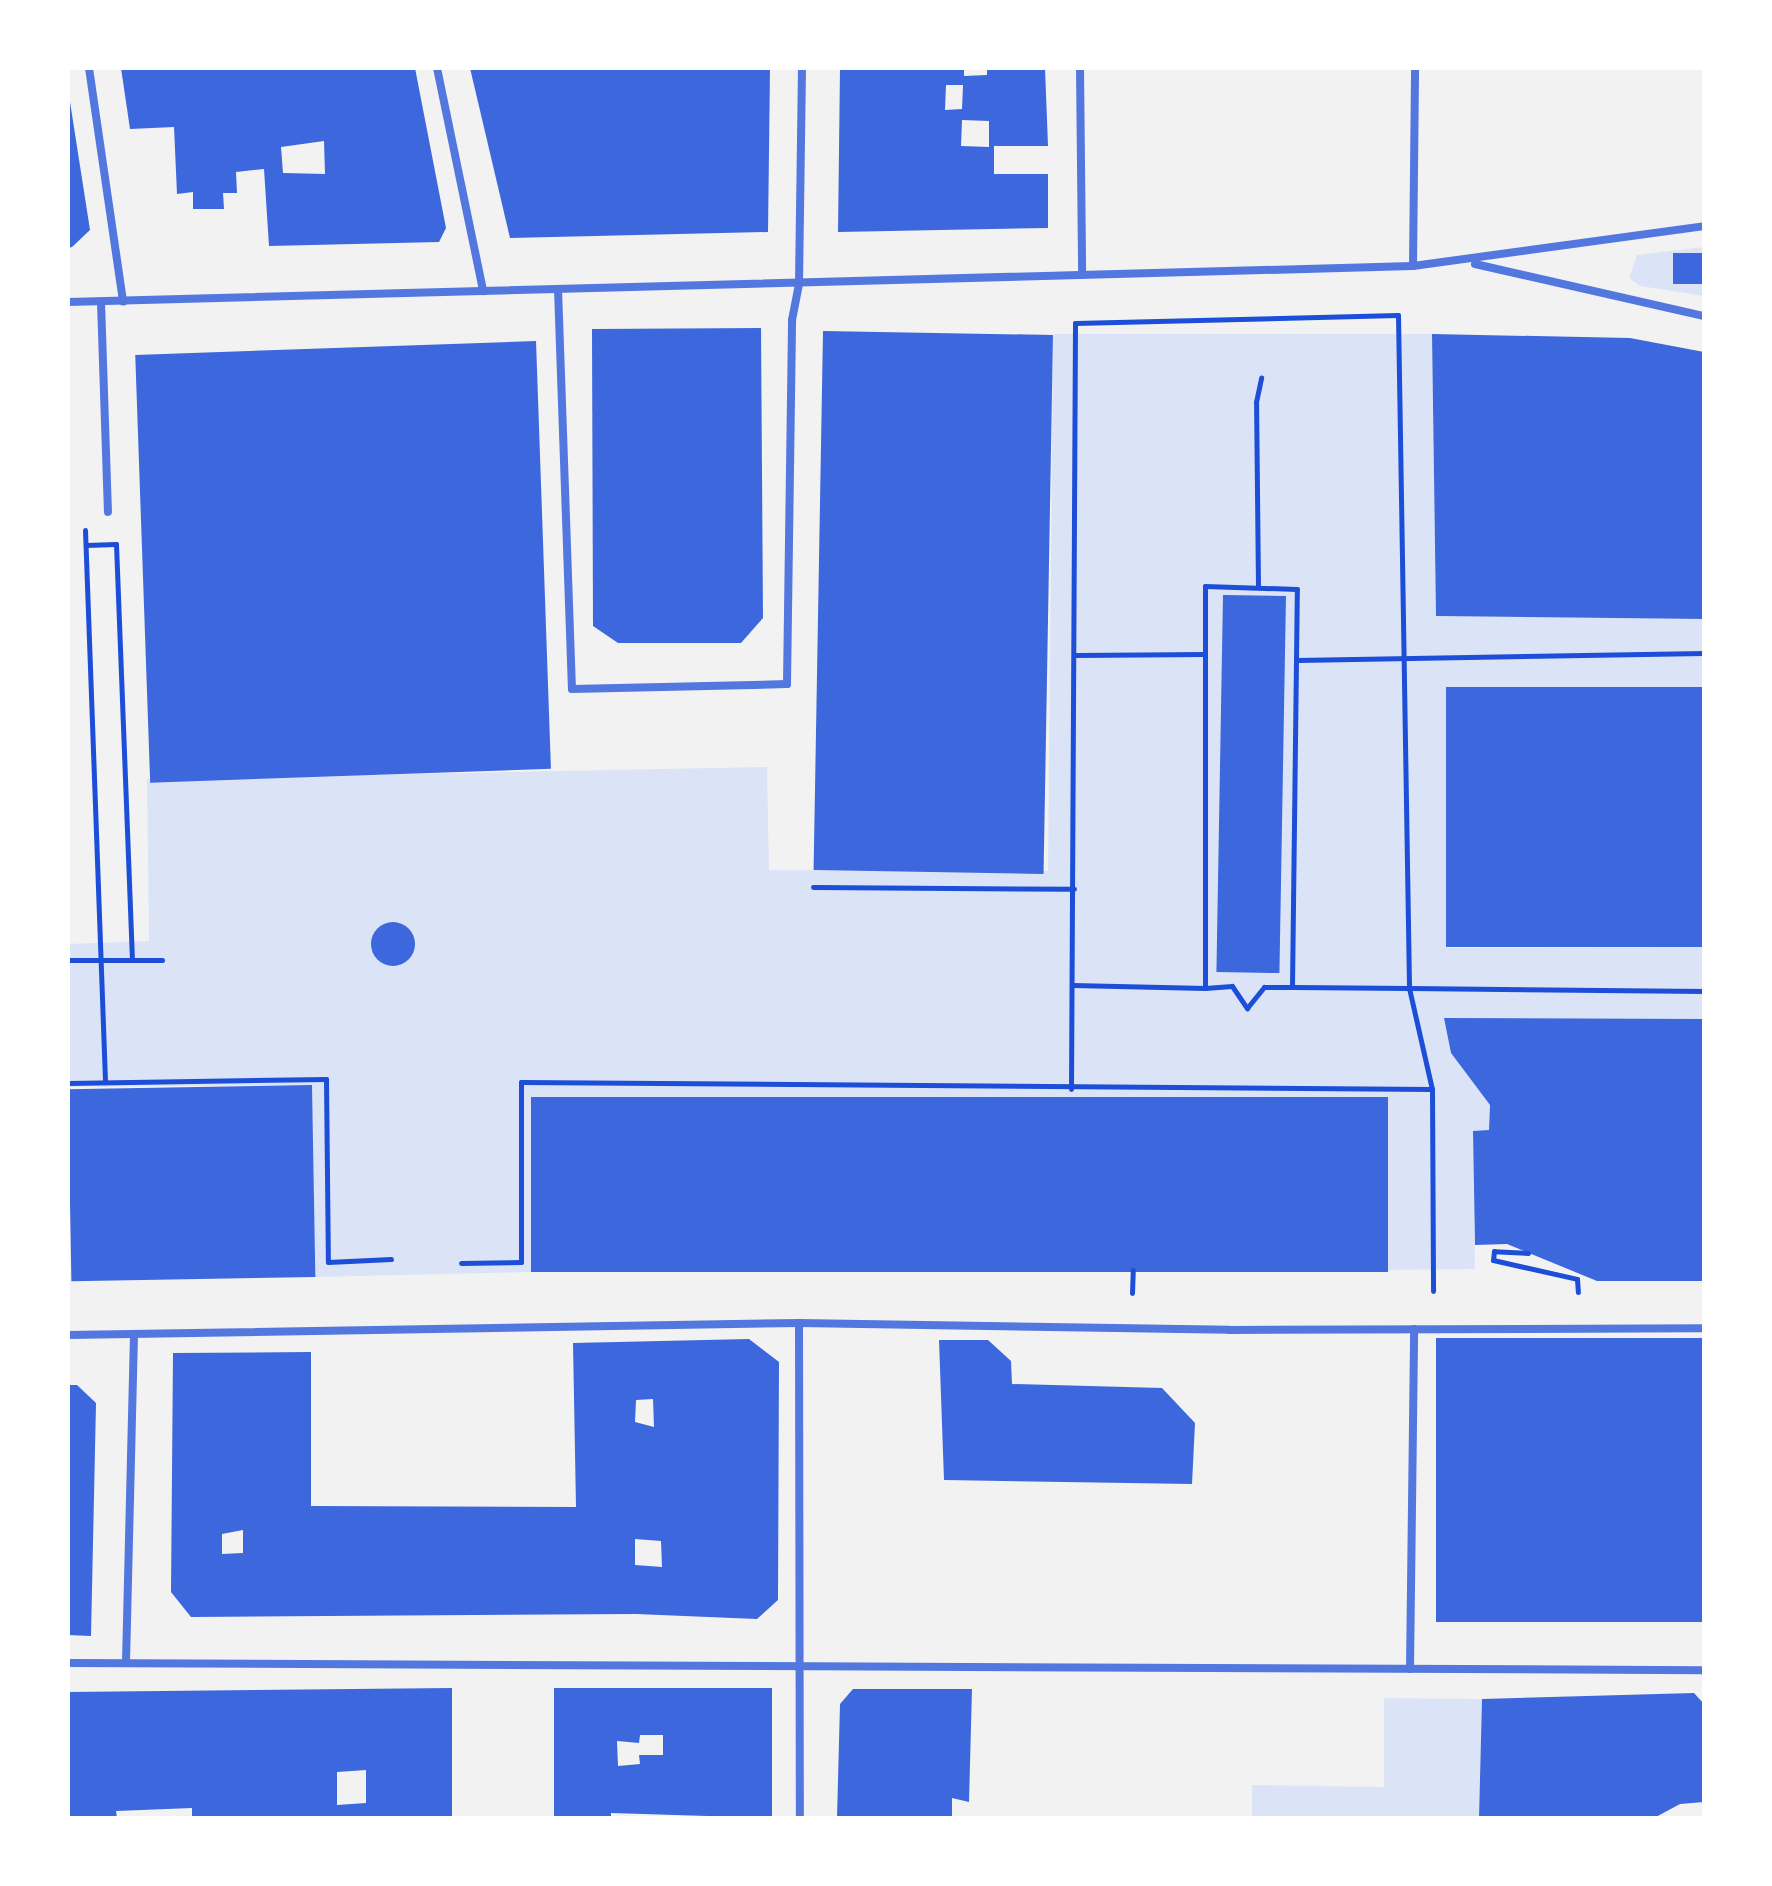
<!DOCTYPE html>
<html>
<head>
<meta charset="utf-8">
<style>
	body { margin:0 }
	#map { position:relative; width:1772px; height:1886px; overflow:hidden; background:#f2f2f2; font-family:Inter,sans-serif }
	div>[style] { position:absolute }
	.green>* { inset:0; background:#dbe4f7 }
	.building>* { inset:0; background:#3d67dc; transform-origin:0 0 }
	.round { border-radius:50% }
	.path>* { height:5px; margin:-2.5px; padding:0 2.5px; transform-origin:2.5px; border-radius:2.5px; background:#1d4ed8 }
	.minor>* { height:8px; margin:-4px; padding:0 4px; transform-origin:4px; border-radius:4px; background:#5277de }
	span { translate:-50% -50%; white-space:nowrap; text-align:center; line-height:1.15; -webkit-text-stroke:6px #fff; paint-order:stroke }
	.frame { position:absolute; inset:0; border:70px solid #fff; pointer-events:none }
</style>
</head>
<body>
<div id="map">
	<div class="green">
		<div style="clip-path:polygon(1704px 247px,1704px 296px,1640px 286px,1629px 278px,1637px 255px)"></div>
		<div style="clip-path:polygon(1053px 334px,1432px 334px,1436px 616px,1704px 619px,1704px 687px,1446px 688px,1447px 948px,1704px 947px,1704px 1019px,1444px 1018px,1451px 1053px,1490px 1105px,1489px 1130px,1473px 1132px,1475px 1269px,1387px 1270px,1387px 1098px,531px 1097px,532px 1272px,315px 1277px,312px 1085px,68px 1087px,68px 944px,149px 941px,147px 779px,767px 767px,769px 870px,1048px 871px)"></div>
		<div style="clip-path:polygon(1384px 1698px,1482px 1699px,1479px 1818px,1252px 1818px,1252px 1785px,1384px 1787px)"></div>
	</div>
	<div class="building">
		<div style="clip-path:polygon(evenodd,121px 68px,415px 68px,446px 228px,439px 242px,269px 246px,264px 169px,236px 172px,237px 193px,223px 193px,224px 209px,193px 209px,193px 192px,177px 194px,174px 127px,130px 129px,121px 68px,324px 141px,325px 174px,283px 173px,281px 147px,324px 141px)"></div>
		<div style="clip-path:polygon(470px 68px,770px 68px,768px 232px,510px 238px)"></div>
		<div style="clip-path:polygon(evenodd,840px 68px,964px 68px,964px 76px,987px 75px,987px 68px,1045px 68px,1048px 146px,994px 146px,994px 174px,1048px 174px,1048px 228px,838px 232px,840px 68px,946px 85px,963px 85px,962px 109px,945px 110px,946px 85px,840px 68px,962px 120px,989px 121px,989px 147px,961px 146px,962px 120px)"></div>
		<div style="clip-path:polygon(68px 89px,90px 230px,72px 247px,68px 248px)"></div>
		<div style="left:1673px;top:253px;width:31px;height:31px"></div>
		<div style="clip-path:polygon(761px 328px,763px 618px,741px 643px,618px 643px,593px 626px,592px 329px)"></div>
		<div style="left:823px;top:331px;width:230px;height:539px;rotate:1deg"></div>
		<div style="clip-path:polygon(1432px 334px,1630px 338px,1704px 352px,1704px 619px,1436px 616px)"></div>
		<div style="left:536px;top:341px;width:428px;height:401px;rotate:88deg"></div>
		<div style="left:1223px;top:595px;width:63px;height:377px;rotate:1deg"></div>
		<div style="left:1704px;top:687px;width:260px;height:258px;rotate:90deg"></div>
		<div class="round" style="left:371px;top:922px;width:44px;height:44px"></div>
		<div style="clip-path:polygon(1444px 1018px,1704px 1019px,1704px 1281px,1597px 1281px,1507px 1244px,1475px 1245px,1473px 1131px,1489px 1130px,1490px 1105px,1451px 1053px)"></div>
		<div style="left:312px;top:1085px;width:192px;height:244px;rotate:89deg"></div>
		<div style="left:531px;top:1097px;width:857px;height:175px"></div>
		<div style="left:1436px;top:1338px;width:268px;height:284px"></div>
		<div style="clip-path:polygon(evenodd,749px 1339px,779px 1362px,778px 1600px,757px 1619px,636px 1614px,191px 1617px,171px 1592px,173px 1353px,311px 1352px,311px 1506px,576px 1507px,573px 1343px,749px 1339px,653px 1399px,654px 1427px,635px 1422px,636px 1400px,653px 1399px,749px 1339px,243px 1530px,243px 1553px,222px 1554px,222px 1534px,243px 1530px,749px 1339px,635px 1539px,661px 1541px,662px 1567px,635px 1565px,635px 1539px)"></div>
		<div style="clip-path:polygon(939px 1340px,988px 1340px,1011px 1361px,1012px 1384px,1162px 1388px,1195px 1423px,1192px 1484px,944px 1480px)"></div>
		<div style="clip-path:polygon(68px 1385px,77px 1385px,96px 1403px,91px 1636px,68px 1635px)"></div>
		<div style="clip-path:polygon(evenodd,452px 1688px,452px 1818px,192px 1818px,192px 1808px,116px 1811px,117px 1818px,68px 1818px,68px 1692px,452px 1688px,366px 1770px,366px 1803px,337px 1805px,337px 1772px,366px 1770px)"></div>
		<div style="clip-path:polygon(evenodd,554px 1688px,772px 1688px,772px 1818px,611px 1813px,611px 1818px,554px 1818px,554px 1688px,640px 1735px,663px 1735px,663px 1755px,639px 1755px,640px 1764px,618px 1766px,617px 1741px,639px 1743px,640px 1735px)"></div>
		<div style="clip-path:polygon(853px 1689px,972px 1689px,969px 1802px,952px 1798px,952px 1818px,837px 1818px,840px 1704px)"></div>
		<div style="clip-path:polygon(1694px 1693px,1704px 1704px,1704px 1802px,1680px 1804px,1654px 1818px,1479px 1818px,1482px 1699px)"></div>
	</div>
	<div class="path">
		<div style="left:85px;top:530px;width:551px;rotate:87.92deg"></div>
		<div style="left:86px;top:545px;width:30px;rotate:-2deg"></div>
		<div style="left:116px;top:544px;width:416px;rotate:87.8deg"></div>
		<div style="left:1258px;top:587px;width:185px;rotate:-90.6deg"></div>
		<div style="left:1256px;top:402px;width:25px;rotate:-78deg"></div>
		<div style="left:1076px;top:655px;width:129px;rotate:-0.4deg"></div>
		<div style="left:1297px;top:660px;width:407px;rotate:-1deg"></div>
		<div style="left:813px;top:887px;width:261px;rotate:0.4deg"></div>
		<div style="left:68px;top:960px;width:94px"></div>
		<div style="left:1073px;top:985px;width:132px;rotate:1.3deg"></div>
		<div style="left:1292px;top:987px;width:398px;rotate:-89.3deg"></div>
		<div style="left:1297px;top:589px;width:92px;rotate:-178.1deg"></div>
		<div style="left:1205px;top:586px;width:402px;rotate:90deg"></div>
		<div style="left:1205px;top:988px;width:27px;rotate:-4deg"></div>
		<div style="left:1232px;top:986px;width:27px;rotate:56deg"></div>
		<div style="left:1247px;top:1008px;width:27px;rotate:-51deg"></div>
		<div style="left:1264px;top:987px;width:28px"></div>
		<div style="left:1292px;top:987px;width:117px;rotate:0.5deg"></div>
		<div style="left:1409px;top:988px;width:295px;rotate:0.6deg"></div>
		<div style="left:68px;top:1083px;width:258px;rotate:-0.9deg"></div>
		<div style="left:326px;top:1079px;width:183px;rotate:89.4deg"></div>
		<div style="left:328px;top:1262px;width:63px;rotate:-2.7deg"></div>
		<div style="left:1071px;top:1089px;width:766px;rotate:-89.7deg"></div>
		<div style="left:1075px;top:323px;width:323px;rotate:-1.4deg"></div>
		<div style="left:1398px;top:315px;width:673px;rotate:89.06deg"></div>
		<div style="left:1409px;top:988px;width:104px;rotate:77.2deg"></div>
		<div style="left:1432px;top:1089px;width:202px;rotate:89.7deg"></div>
		<div style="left:1528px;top:1253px;width:34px;rotate:-177deg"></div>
		<div style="left:1494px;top:1251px;width:9px;rotate:96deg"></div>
		<div style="left:1493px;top:1260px;width:86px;rotate:12.7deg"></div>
		<div style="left:1577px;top:1279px;width:13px;rotate:86deg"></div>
		<div style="left:461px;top:1263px;width:60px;rotate:-1deg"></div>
		<div style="left:521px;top:1262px;width:180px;rotate:-90deg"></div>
		<div style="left:521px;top:1082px;width:911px;rotate:0.44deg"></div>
		<div style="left:1132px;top:1293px;width:23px;rotate:-88deg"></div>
	</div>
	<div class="minor">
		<div style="left:89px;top:68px;width:236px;rotate:81.7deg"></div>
		<div style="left:437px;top:68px;width:228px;rotate:78.3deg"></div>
		<div style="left:1080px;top:68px;width:207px;rotate:89.4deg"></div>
		<div style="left:1475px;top:264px;width:235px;rotate:12.8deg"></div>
		<div style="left:1413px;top:266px;width:198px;rotate:-89.4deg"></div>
		<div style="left:558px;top:289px;width:400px;rotate:88deg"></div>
		<div style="left:572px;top:689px;width:215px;rotate:-1.3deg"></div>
		<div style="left:787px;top:684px;width:364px;rotate:-89.2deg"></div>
		<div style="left:792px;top:320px;width:38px;rotate:-79deg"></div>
		<div style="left:799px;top:283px;width:215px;rotate:-89.2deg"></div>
		<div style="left:68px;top:302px;width:1345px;rotate:-1.53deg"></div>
		<div style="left:1413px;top:266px;width:294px;rotate:-7.8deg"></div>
		<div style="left:101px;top:302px;width:210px;rotate:88.1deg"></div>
		<div style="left:799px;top:1323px;width:495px;rotate:89.9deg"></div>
		<div style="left:68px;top:1335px;width:731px;rotate:-0.94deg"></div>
		<div style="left:799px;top:1323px;width:430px;rotate:0.9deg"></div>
		<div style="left:1229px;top:1330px;width:475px;rotate:-0.2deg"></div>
		<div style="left:126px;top:1662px;width:328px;rotate:-88.6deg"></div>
		<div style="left:68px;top:1663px;width:1636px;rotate:0.25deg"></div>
		<div style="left:1410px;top:1669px;width:340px;rotate:-89.3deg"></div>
	</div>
	<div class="frame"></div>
</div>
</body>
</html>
